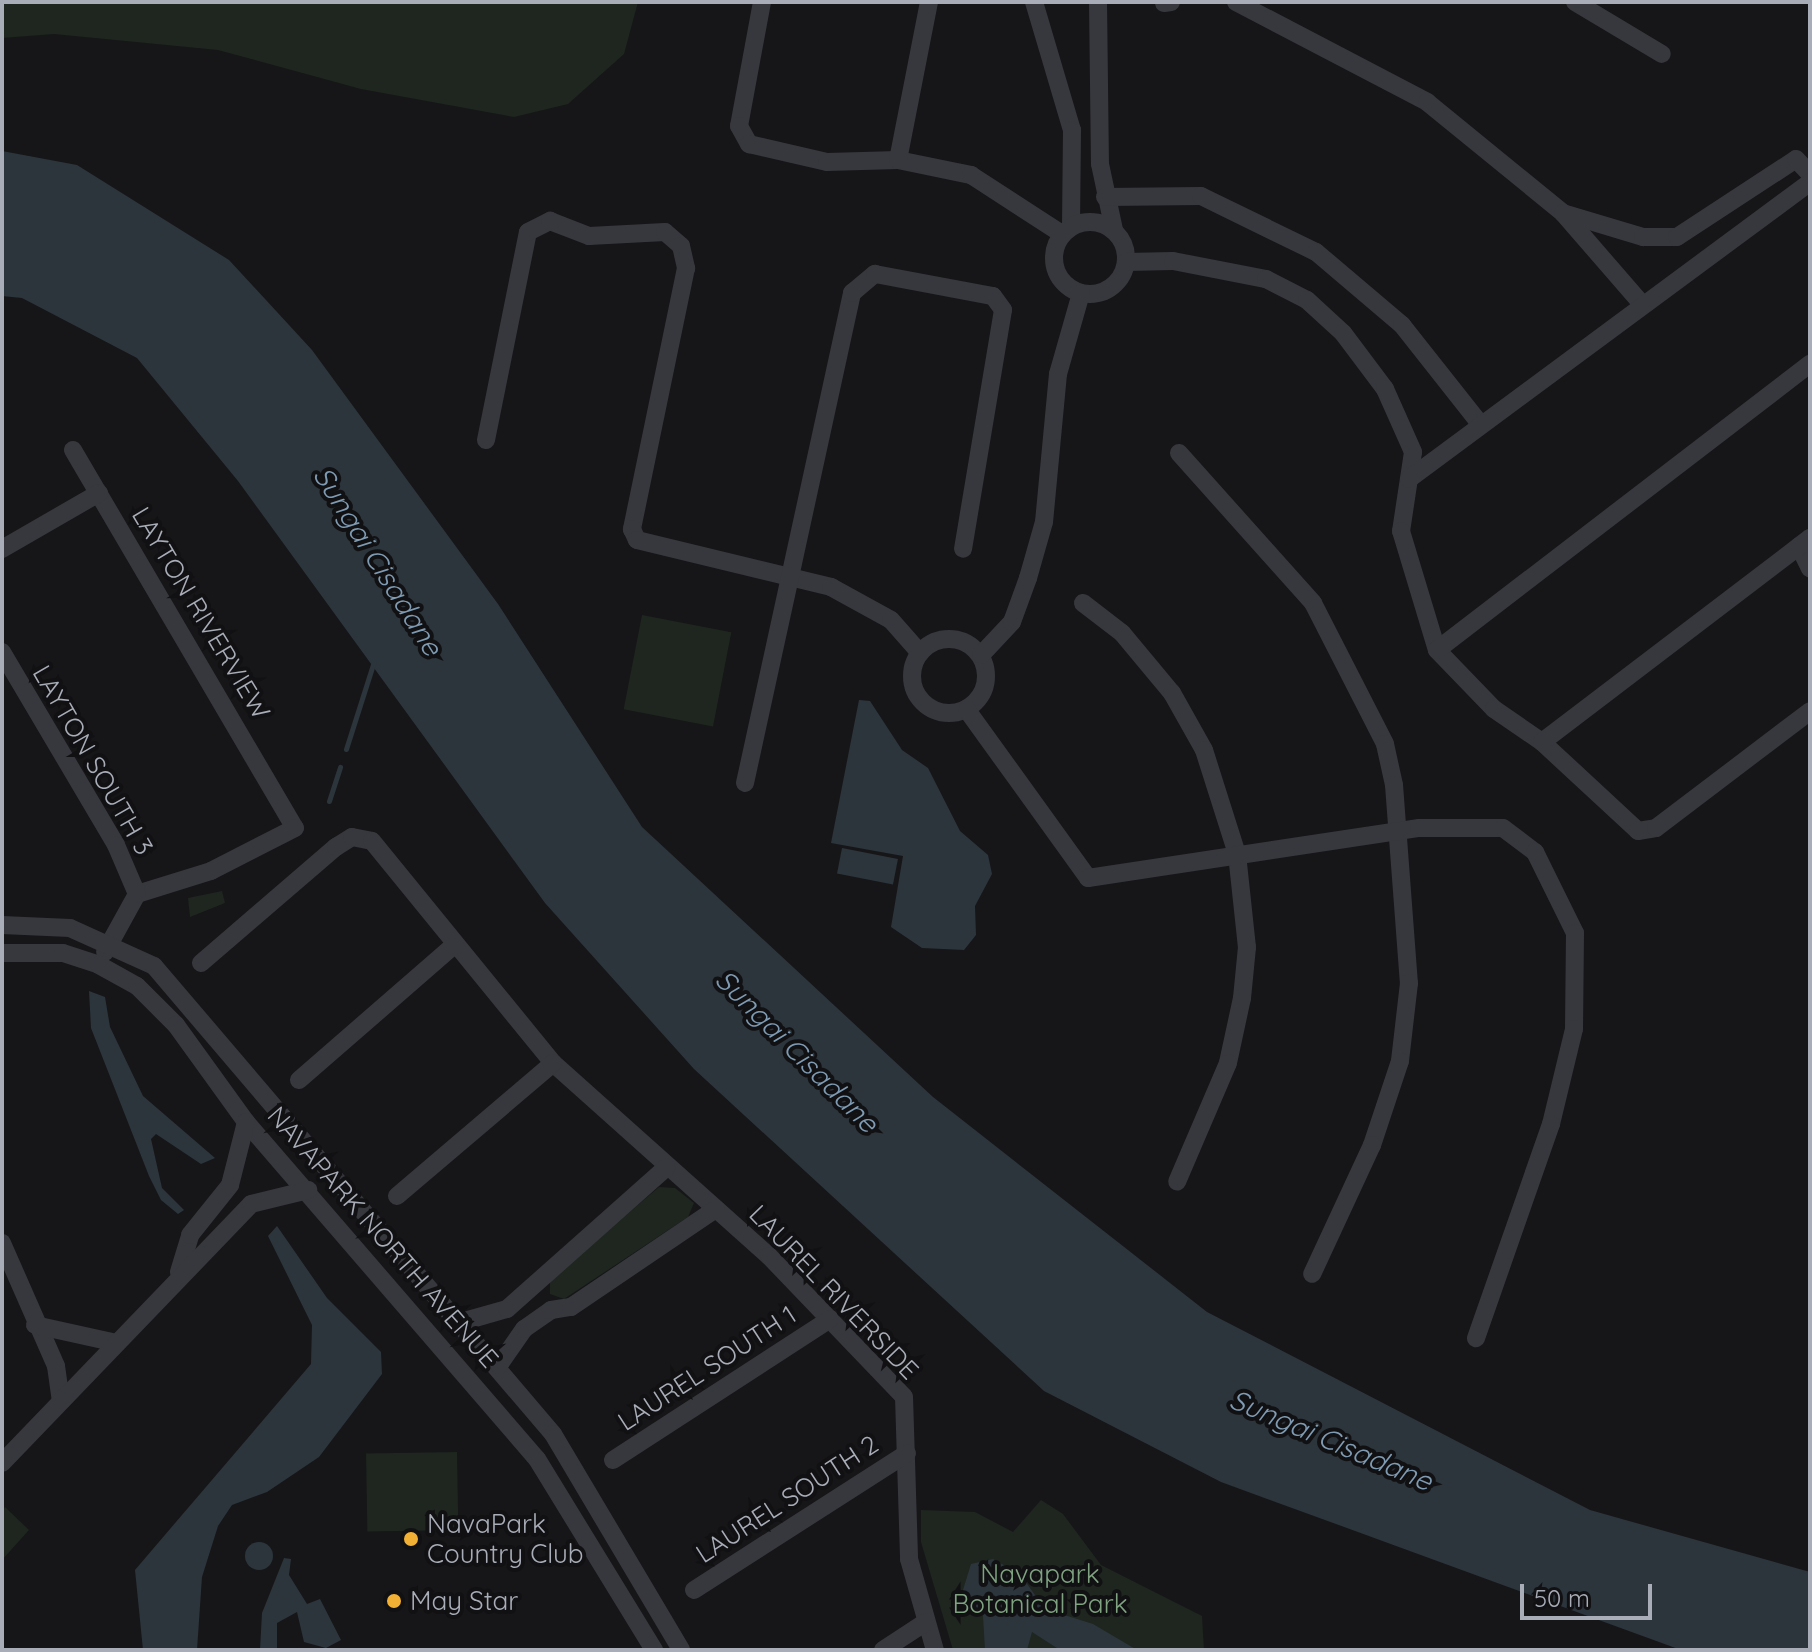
<!DOCTYPE html>
<html>
<head>
<meta charset="utf-8">
<style>
	body { margin:0 }
	#map { position:relative; width:1812px; height:1652px; overflow:hidden; background:#161618; font-family:Quicksand,sans-serif }
	div>[style] { position:absolute }
	.green>* { inset:0; background:#1e261f; transform-origin:0 0 }
	.water>* { inset:0; background:#2c353c; transform-origin:0 0 }
	.round { border-radius:50% }
	.stream>* { height:5px; margin:-2.5px; padding:0 2.5px; transform-origin:2.5px; border-radius:2.5px; background:#2c353c }
	.minor>* { height:18px; margin:-9px; padding:0 9px; transform-origin:9px; border-radius:9px; background:#37383d }
	.minor>.ring { margin:-9px; padding:0; box-sizing:content-box; background:none; border:18px solid #37383d; border-radius:50% }
	.dots>* { width:22px; height:22px; translate:-50% -50%; box-sizing:border-box; border:4px solid #111113; border-radius:50% }
	span { translate:-50% -50%; white-space:nowrap; text-align:center; line-height:1.15; -webkit-text-stroke:8px #111113; paint-order:stroke }
	.street-label { font-size:26px; color:#a8adb8 }
	.poi-label { font-size:26px; color:#a8adb8 }
	.left { translate:0 -50%; text-align:left }
	.park-label { font-size:26px; color:#7fa381 }
	.water-label { font-size:28px; color:#7f9bb3; font-style:italic }
	.frame { position:absolute; inset:0; border:4px solid #a8adb8; pointer-events:none }
	.scale { position:absolute; left:1520px; top:1584px; width:132px; height:36px; box-sizing:border-box; border:4px solid #a8adb8; border-top:0; padding-left:10px; font-size:24px; line-height:28px; white-space:nowrap; color:#a8adb8; -webkit-text-stroke:6px #111113; paint-order:stroke }
</style>
</head>
<body>
<div id="map">
	<div class="green">
		<div style="clip-path:polygon(2px 2px,638px 2px,624px 54px,568px 104px,514px 117px,361px 89px,218px 50px,54px 34px,2px 38px)"></div>
		<div style="left:642px;top:615px;width:91px;height:96px;rotate:11deg"></div>
		<div style="clip-path:polygon(222px 891px,225px 903px,190px 917px,188px 898px)"></div>
		<div style="clip-path:polygon(659px 1187px,675px 1188px,694px 1203px,688px 1217px,564px 1299px,550px 1294px,550px 1280px)"></div>
		<div style="left:457px;top:1452px;width:78px;height:91px;rotate:89deg"></div>
		<div style="clip-path:polygon(1041px 1500px,1063px 1514px,1101px 1565px,1202px 1616px,1204px 1650px,953px 1650px,921px 1542px,921px 1510px,975px 1512px,1013px 1532px)"></div>
		<div style="clip-path:polygon(5px 1507px,29px 1530px,2px 1560px,2px 1511px)"></div>
	</div>
	<div class="water">
		<div style="clip-path:polygon(2px 151px,77px 165px,229px 260px,312px 350px,498px 604px,642px 827px,933px 1097px,1207px 1312px,1590px 1510px,1810px 1572px,1810px 1650px,1681px 1650px,1221px 1482px,1044px 1391px,694px 1069px,545px 903px,238px 481px,137px 358px,22px 298px,2px 296px)"></div>
		<div style="clip-path:polygon(859px 700px,870px 701px,902px 750px,928px 768px,960px 831px,988px 855px,992px 874px,975px 906px,976px 935px,964px 950px,922px 948px,891px 927px,903px 856px,831px 843px)"></div>
		<div style="left:842px;top:848px;width:57px;height:26px;rotate:11deg"></div>
		<div style="clip-path:polygon(89px 991px,105px 997px,110px 1027px,143px 1096px,215px 1158px,201px 1164px,156px 1134px,151px 1139px,162px 1188px,184px 1210px,178px 1214px,161px 1200px,149px 1176px,91px 1028px)"></div>
		<div style="clip-path:polygon(277px 1226px,327px 1298px,381px 1352px,382px 1374px,319px 1457px,267px 1492px,232px 1505px,218px 1526px,202px 1577px,197px 1650px,143px 1650px,135px 1570px,311px 1364px,312px 1325px,268px 1236px)"></div>
		<div class="round" style="left:245px;top:1542px;width:28px;height:28px"></div>
		<div style="clip-path:polygon(284px 1558px,291px 1559px,289px 1575px,307px 1604px,320px 1599px,341px 1640px,326px 1648px,304px 1642px,297px 1612px,277px 1623px,277px 1650px,260px 1650px,262px 1613px)"></div>
		<div style="clip-path:polygon(993px 1559px,1020px 1574px,1045px 1609px,1093px 1624px,1137px 1650px,1060px 1650px,1032px 1632px,1027px 1650px,985px 1650px,983px 1616px,963px 1590px,971px 1564px)"></div>
	</div>
	<div class="stream">
		<div style="left:346px;top:749px;width:92px;rotate:-72.3deg"></div>
		<div style="left:329px;top:801px;width:36px;rotate:-72deg"></div>
	</div>
	<div class="minor">
		<div style="left:762px;top:2px;width:126px;rotate:100.5deg"></div>
		<div style="left:739px;top:126px;width:21px;rotate:61deg"></div>
		<div style="left:749px;top:144px;width:80px;rotate:13deg"></div>
		<div style="left:827px;top:162px;width:71px;rotate:-1.6deg"></div>
		<div style="left:898px;top:160px;width:75px;rotate:11.6deg"></div>
		<div style="left:971px;top:175px;width:108px;rotate:33deg"></div>
		<div style="left:1034px;top:2px;width:134px;rotate:73.5deg"></div>
		<div style="left:1072px;top:130px;width:97px;rotate:90.6deg"></div>
		<div style="left:1098px;top:2px;width:162px;rotate:89.3deg"></div>
		<div style="left:1100px;top:164px;width:67px;rotate:78deg"></div>
		<div style="left:1236px;top:2px;width:216px;rotate:27.6deg"></div>
		<div style="left:1427px;top:102px;width:176px;rotate:39.2deg"></div>
		<div style="left:1563px;top:213px;width:84px;rotate:16.7deg"></div>
		<div style="left:1643px;top:237px;width:34px"></div>
		<div style="left:1677px;top:237px;width:142px;rotate:-33.2deg"></div>
		<div style="left:1796px;top:159px;width:21px;rotate:47deg"></div>
		<div style="left:1575px;top:2px;width:101px;rotate:30.9deg"></div>
		<div style="left:1164px;top:3px;width:7px;rotate:-8deg"></div>
		<div style="left:898px;top:160px;width:161px;rotate:-78.9deg"></div>
		<div style="left:1105px;top:197px;width:96px;rotate:-0.6deg"></div>
		<div style="left:1201px;top:196px;width:128px;rotate:26deg"></div>
		<div style="left:1316px;top:252px;width:113px;rotate:40.3deg"></div>
		<div style="left:1402px;top:325px;width:127px;rotate:51.7deg"></div>
		<div style="left:1563px;top:213px;width:119px;rotate:49.1deg"></div>
		<div class="ring" style="left:1054px;top:222px;width:54px;height:54px"></div>
		<div style="left:1126px;top:262px;width:47px;rotate:-1.2deg"></div>
		<div style="left:1173px;top:261px;width:95px;rotate:11deg"></div>
		<div style="left:1266px;top:279px;width:46px;rotate:27.1deg"></div>
		<div style="left:1307px;top:300px;width:49px;rotate:42.5deg"></div>
		<div style="left:1343px;top:333px;width:70px;rotate:53.1deg"></div>
		<div style="left:1385px;top:389px;width:69px;rotate:66deg"></div>
		<div style="left:1413px;top:452px;width:80px;rotate:98.6deg"></div>
		<div style="left:1401px;top:531px;width:124px;rotate:73.2deg"></div>
		<div style="left:1437px;top:650px;width:82px;rotate:46deg"></div>
		<div style="left:1494px;top:709px;width:58px;rotate:34.5deg"></div>
		<div style="left:1542px;top:742px;width:131px;rotate:42.8deg"></div>
		<div style="left:1638px;top:831px;width:18px;rotate:-9deg"></div>
		<div style="left:1656px;top:828px;width:193px;rotate:-37.2deg"></div>
		<div style="left:486px;top:440px;width:212px;rotate:-78.6deg"></div>
		<div style="left:528px;top:232px;width:25px;rotate:-27deg"></div>
		<div style="left:550px;top:221px;width:42px;rotate:21deg"></div>
		<div style="left:589px;top:236px;width:76px;rotate:-3deg"></div>
		<div style="left:665px;top:232px;width:21px;rotate:41deg"></div>
		<div style="left:681px;top:246px;width:23px;rotate:77deg"></div>
		<div style="left:686px;top:268px;width:267px;rotate:101.7deg"></div>
		<div style="left:632px;top:529px;width:12px;rotate:66deg"></div>
		<div style="left:637px;top:540px;width:200px;rotate:13.6deg"></div>
		<div style="left:831px;top:587px;width:68px;rotate:28.8deg"></div>
		<div style="left:891px;top:620px;width:44px;rotate:48.7deg"></div>
		<div style="left:73px;top:450px;width:438px;rotate:59.6deg"></div>
		<div style="left:295px;top:828px;width:94px;rotate:152.9deg"></div>
		<div style="left:211px;top:871px;width:77px;rotate:162.7deg"></div>
		<div style="left:137px;top:894px;width:66px;rotate:118.9deg"></div>
		<div style="left:1179px;top:453px;width:201px;rotate:48.2deg"></div>
		<div style="left:1313px;top:603px;width:158px;rotate:62.9deg"></div>
		<div style="left:1385px;top:744px;width:42px;rotate:77.6deg"></div>
		<div style="left:1394px;top:785px;width:199px;rotate:85.7deg"></div>
		<div style="left:1409px;top:983px;width:79px;rotate:96.6deg"></div>
		<div style="left:1400px;top:1061px;width:89px;rotate:108.4deg"></div>
		<div style="left:1372px;top:1145px;width:142px;rotate:114.9deg"></div>
		<div style="left:1409px;top:479px;width:499px;rotate:-36.5deg"></div>
		<div style="left:1799px;top:546px;width:25px;rotate:64deg"></div>
		<div style="left:2px;top:549px;width:112px;rotate:-30deg"></div>
		<div style="left:1083px;top:603px;width:49px;rotate:37.6deg"></div>
		<div style="left:1122px;top:633px;width:78px;rotate:50.2deg"></div>
		<div style="left:1172px;top:693px;width:65px;rotate:60.7deg"></div>
		<div style="left:1204px;top:750px;width:109px;rotate:72.4deg"></div>
		<div style="left:1237px;top:854px;width:94px;rotate:83.9deg"></div>
		<div style="left:1247px;top:947px;width:51px;rotate:95.6deg"></div>
		<div style="left:1242px;top:998px;width:66px;rotate:102.2deg"></div>
		<div style="left:1228px;top:1063px;width:129px;rotate:113.2deg"></div>
		<div class="ring" style="left:912px;top:639px;width:56px;height:56px"></div>
		<div style="left:1437px;top:650px;width:470px;rotate:-37.5deg"></div>
		<div style="left:2px;top:652px;width:224px;rotate:59.4deg"></div>
		<div style="left:116px;top:845px;width:53px;rotate:66.8deg"></div>
		<div style="left:981px;top:655px;width:45px;rotate:-46.8deg"></div>
		<div style="left:1012px;top:622px;width:47px;rotate:-70deg"></div>
		<div style="left:1028px;top:578px;width:58px;rotate:-74.1deg"></div>
		<div style="left:1044px;top:522px;width:149px;rotate:-84.6deg"></div>
		<div style="left:1058px;top:374px;width:84px;rotate:-74.1deg"></div>
		<div style="left:967px;top:710px;width:207px;rotate:54.2deg"></div>
		<div style="left:1088px;top:878px;width:335px;rotate:-8.6deg"></div>
		<div style="left:1419px;top:828px;width:84px"></div>
		<div style="left:1503px;top:828px;width:40px;rotate:37deg"></div>
		<div style="left:1535px;top:852px;width:90px;rotate:63.7deg"></div>
		<div style="left:1575px;top:933px;width:96px;rotate:90.6deg"></div>
		<div style="left:1574px;top:1029px;width:98px;rotate:103.6deg"></div>
		<div style="left:1551px;top:1124px;width:227px;rotate:109.3deg"></div>
		<div style="left:1542px;top:742px;width:337px;rotate:-37.3deg"></div>
		<div style="left:745px;top:783px;width:502px;rotate:-77.68deg"></div>
		<div style="left:852px;top:293px;width:30px;rotate:-40deg"></div>
		<div style="left:875px;top:274px;width:120px;rotate:10.6deg"></div>
		<div style="left:993px;top:296px;width:17px;rotate:54deg"></div>
		<div style="left:1003px;top:310px;width:242px;rotate:99.5deg"></div>
		<div style="left:2px;top:925px;width:68px;rotate:2.5deg"></div>
		<div style="left:70px;top:928px;width:92px;rotate:24.3deg"></div>
		<div style="left:154px;top:966px;width:615px;rotate:49.55deg"></div>
		<div style="left:553px;top:1434px;width:251px;rotate:59.3deg"></div>
		<div style="left:2px;top:953px;width:61px"></div>
		<div style="left:63px;top:953px;width:38px;rotate:18deg"></div>
		<div style="left:99px;top:965px;width:43px;rotate:28.9deg"></div>
		<div style="left:137px;top:986px;width:55px;rotate:45deg"></div>
		<div style="left:176px;top:1025px;width:120px;rotate:54.2deg"></div>
		<div style="left:246px;top:1122px;width:445px;rotate:49.2deg"></div>
		<div style="left:537px;top:1459px;width:224px;rotate:58.5deg"></div>
		<div style="left:201px;top:963px;width:178px;rotate:-40.7deg"></div>
		<div style="left:336px;top:847px;width:19px;rotate:-32deg"></div>
		<div style="left:352px;top:837px;width:20px;rotate:11deg"></div>
		<div style="left:372px;top:841px;width:286px;rotate:50.8deg"></div>
		<div style="left:553px;top:1063px;width:290px;rotate:41.8deg"></div>
		<div style="left:769px;top:1256px;width:195px;rotate:46.2deg"></div>
		<div style="left:904px;top:1397px;width:162px;rotate:88.2deg"></div>
		<div style="left:909px;top:1559px;width:95px;rotate:74.1deg"></div>
		<div style="left:299px;top:1080px;width:203px;rotate:-41deg"></div>
		<div style="left:397px;top:1196px;width:205px;rotate:-40.4deg"></div>
		<div style="left:2px;top:1243px;width:134px;rotate:66.3deg"></div>
		<div style="left:56px;top:1366px;width:34px;rotate:82deg"></div>
		<div style="left:179px;top:1272px;width:39px;rotate:-73deg"></div>
		<div style="left:190px;top:1235px;width:64px;rotate:-51.3deg"></div>
		<div style="left:230px;top:1185px;width:65px;rotate:-75.7deg"></div>
		<div style="left:461px;top:1322px;width:48px;rotate:-15.8deg"></div>
		<div style="left:507px;top:1309px;width:213px;rotate:-41.6deg"></div>
		<div style="left:35px;top:1325px;width:79px;rotate:12.4deg"></div>
		<div style="left:499px;top:1365px;width:44px;rotate:-55.2deg"></div>
		<div style="left:524px;top:1329px;width:33px;rotate:-35deg"></div>
		<div style="left:551px;top:1310px;width:20px;rotate:-9deg"></div>
		<div style="left:571px;top:1307px;width:175px;rotate:-34.1deg"></div>
		<div style="left:613px;top:1460px;width:259px;rotate:-33deg"></div>
		<div style="left:2px;top:1463px;width:359px;rotate:-46.1deg"></div>
		<div style="left:251px;top:1204px;width:59px;rotate:-13.8deg"></div>
		<div style="left:694px;top:1590px;width:253px;rotate:-32.7deg"></div>
		<div style="left:883px;top:1650px;width:51px;rotate:-33.1deg"></div>
	</div>
	<div class="dots">
		<div style="left:411px;top:1539px;background:#f2b134"></div>
		<div style="left:394px;top:1601px;background:#f2b134"></div>
	</div>
	<div class="street-label">
		<span style="left:201px;top:613px;rotate:59deg">LAYTON RIVERVIEW</span>
		<span style="left:93px;top:760px;rotate:60deg">LAYTON SOUTH 3</span>
		<span style="left:383px;top:1237px;rotate:49deg">NAVAPARK NORTH AVENUE</span>
		<span style="left:834px;top:1292px;rotate:46deg">LAUREL RIVERSIDE</span>
		<span style="left:707px;top:1368px;rotate:-33deg">LAUREL SOUTH 1</span>
		<span style="left:787px;top:1499px;rotate:-33deg">LAUREL SOUTH 2</span>
	</div>
	<div class="poi-label">
		<span class="left" style="left:427px;top:1539px">NavaPark<br>Country Club</span>
		<span class="left" style="left:410px;top:1601px">May Star</span>
	</div>
	<div class="park-label">
		<span style="left:1040px;top:1589px">Navapark<br>Botanical Park</span>
	</div>
	<div class="water-label">
		<span style="left:378px;top:561px;rotate:58deg">Sungai Cisadane</span>
		<span style="left:797px;top:1051px;rotate:45deg">Sungai Cisadane</span>
		<span style="left:1331px;top:1440px;rotate:23deg">Sungai Cisadane</span>
	</div>
	<div class="frame"></div>
	<div class="scale">50 m</div>
</div>
</body>
</html>
